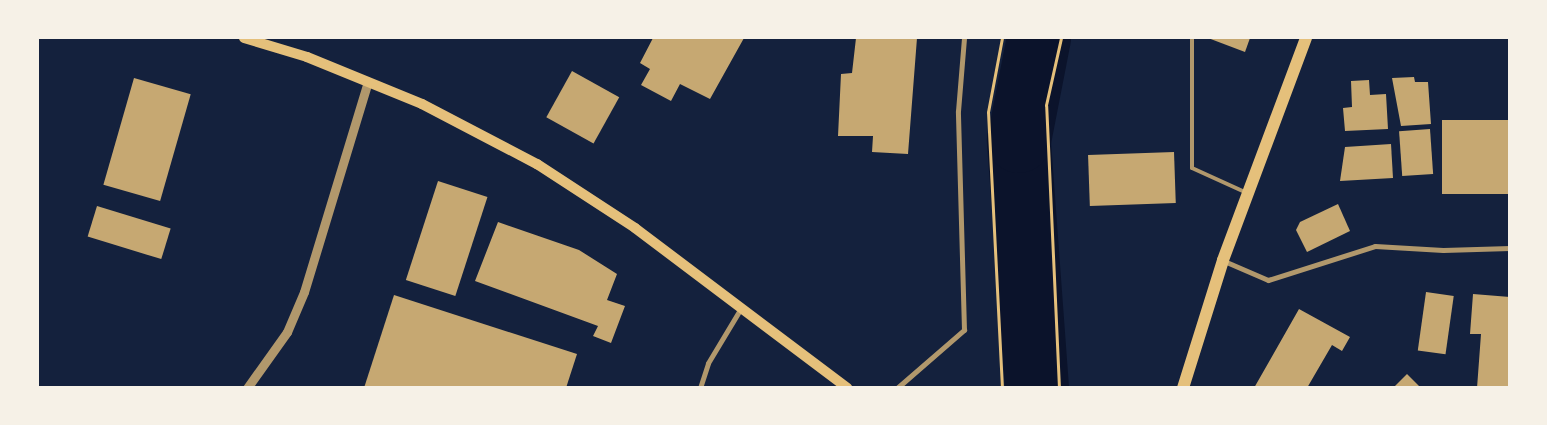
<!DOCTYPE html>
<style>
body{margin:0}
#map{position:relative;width:1547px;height:425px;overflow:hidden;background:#14213d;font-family:Merriweather,serif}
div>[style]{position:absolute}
.river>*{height:64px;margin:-32px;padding:0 32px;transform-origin:32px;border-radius:32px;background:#0b132b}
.building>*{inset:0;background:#c6a872;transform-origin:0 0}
.path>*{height:3px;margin:-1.5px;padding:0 1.5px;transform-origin:1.5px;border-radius:1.5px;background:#e5c07b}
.service>*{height:4px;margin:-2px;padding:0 2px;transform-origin:2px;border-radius:2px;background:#b1986c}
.minor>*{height:5px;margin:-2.5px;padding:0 2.5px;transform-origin:2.5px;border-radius:2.5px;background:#b1986c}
.tertiary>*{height:9px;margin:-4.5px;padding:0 4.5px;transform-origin:4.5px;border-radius:4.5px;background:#b1986c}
.secondary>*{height:10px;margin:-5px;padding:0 5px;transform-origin:5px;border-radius:5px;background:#e5c07b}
.primary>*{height:12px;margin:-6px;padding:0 6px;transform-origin:6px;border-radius:6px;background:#e5c07b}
span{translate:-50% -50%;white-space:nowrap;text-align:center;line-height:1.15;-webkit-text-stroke:5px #f6f1e7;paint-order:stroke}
.frame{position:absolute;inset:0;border:39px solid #f6f1e7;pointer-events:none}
</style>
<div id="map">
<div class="river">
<i style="left:1037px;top:388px;width:248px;rotate:-94.2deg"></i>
<i style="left:1019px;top:141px;width:105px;rotate:-79deg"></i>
</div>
<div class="building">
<i style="clip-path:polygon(653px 38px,744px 38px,710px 99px,680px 84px,671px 101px,641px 85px,650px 69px,640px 63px)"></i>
<i style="clip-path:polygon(856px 38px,917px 38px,908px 154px,872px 152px,873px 136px,838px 136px,841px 74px,852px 73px)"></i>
<i style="clip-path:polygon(1208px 38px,1250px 38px,1245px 52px)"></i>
<i style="left:572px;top:71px;width:54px;height:53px;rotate:29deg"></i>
<i style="clip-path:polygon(1414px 77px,1415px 82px,1428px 82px,1431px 124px,1401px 126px,1392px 78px)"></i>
<i style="left:134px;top:78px;width:59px;height:111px;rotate:16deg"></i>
<i style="clip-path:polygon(1369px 80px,1370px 95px,1386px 94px,1388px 129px,1345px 131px,1343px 108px,1352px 107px,1351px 81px)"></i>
<i style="left:1442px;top:120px;width:68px;height:74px"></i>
<i style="left:1430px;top:129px;width:45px;height:31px;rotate:86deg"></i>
<i style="clip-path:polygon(1391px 144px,1393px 178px,1340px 181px,1345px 147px)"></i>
<i style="left:1174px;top:152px;width:51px;height:86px;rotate:88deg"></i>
<i style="left:438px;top:181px;width:52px;height:104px;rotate:18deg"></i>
<i style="clip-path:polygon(1338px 204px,1350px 231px,1307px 252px,1296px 230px,1300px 222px)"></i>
<i style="left:97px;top:206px;width:77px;height:32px;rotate:17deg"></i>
<i style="clip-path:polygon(498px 222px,579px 250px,617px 274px,607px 300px,625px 306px,611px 343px,593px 336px,598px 326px,475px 281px)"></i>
<i style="left:1426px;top:292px;width:28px;height:59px;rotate:8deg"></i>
<i style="clip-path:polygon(1473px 294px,1510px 297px,1510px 388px,1477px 388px,1481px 334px,1470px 334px)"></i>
<i style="clip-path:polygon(394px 295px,577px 354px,566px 388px,364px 388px)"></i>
<i style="clip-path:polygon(1299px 309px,1350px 337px,1342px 351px,1332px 345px,1307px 388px,1254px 388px)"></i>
<i style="clip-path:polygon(1407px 374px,1421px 388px,1393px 388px)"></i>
</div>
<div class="path">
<i style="left:1002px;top:388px;width:276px;rotate:-92.9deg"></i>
<i style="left:988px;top:112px;width:75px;rotate:-79.3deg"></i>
<i style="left:1059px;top:388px;width:283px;rotate:-92.6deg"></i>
<i style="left:1046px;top:105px;width:69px;rotate:-77.4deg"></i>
</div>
<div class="service">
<i style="left:1192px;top:38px;width:130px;rotate:90deg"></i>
<i style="left:1192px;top:168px;width:58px;rotate:24.4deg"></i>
</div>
<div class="minor">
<i style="left:1224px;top:261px;width:48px;rotate:23.4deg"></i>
<i style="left:1268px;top:280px;width:112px;rotate:-17.6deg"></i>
<i style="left:1375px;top:246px;width:68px;rotate:3.4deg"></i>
<i style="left:1443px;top:250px;width:67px;rotate:-1.7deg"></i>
<i style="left:700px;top:388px;width:26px;rotate:-72deg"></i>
<i style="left:708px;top:363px;width:64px;rotate:-59deg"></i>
<i style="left:897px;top:388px;width:89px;rotate:-40.9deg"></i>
<i style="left:964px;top:330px;width:219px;rotate:-91.6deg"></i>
<i style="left:958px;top:111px;width:73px;rotate:-85.3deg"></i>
</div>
<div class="tertiary">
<i style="left:247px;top:388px;width:69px;rotate:-54.5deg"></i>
<i style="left:287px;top:332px;width:43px;rotate:-67deg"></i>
<i style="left:304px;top:292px;width:220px;rotate:-73.1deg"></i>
</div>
<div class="secondary">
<i style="left:244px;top:38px;width:66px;rotate:16.8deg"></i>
<i style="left:307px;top:57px;width:124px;rotate:22.2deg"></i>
<i style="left:422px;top:104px;width:130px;rotate:27.6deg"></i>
<i style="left:537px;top:164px;width:117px;rotate:33.1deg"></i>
<i style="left:635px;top:228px;width:266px;rotate:37deg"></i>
</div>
<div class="primary">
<i style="left:1183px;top:388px;width:134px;rotate:-72.6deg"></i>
<i style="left:1223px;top:260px;width:237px;rotate:-69.5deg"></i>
</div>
<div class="frame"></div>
</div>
